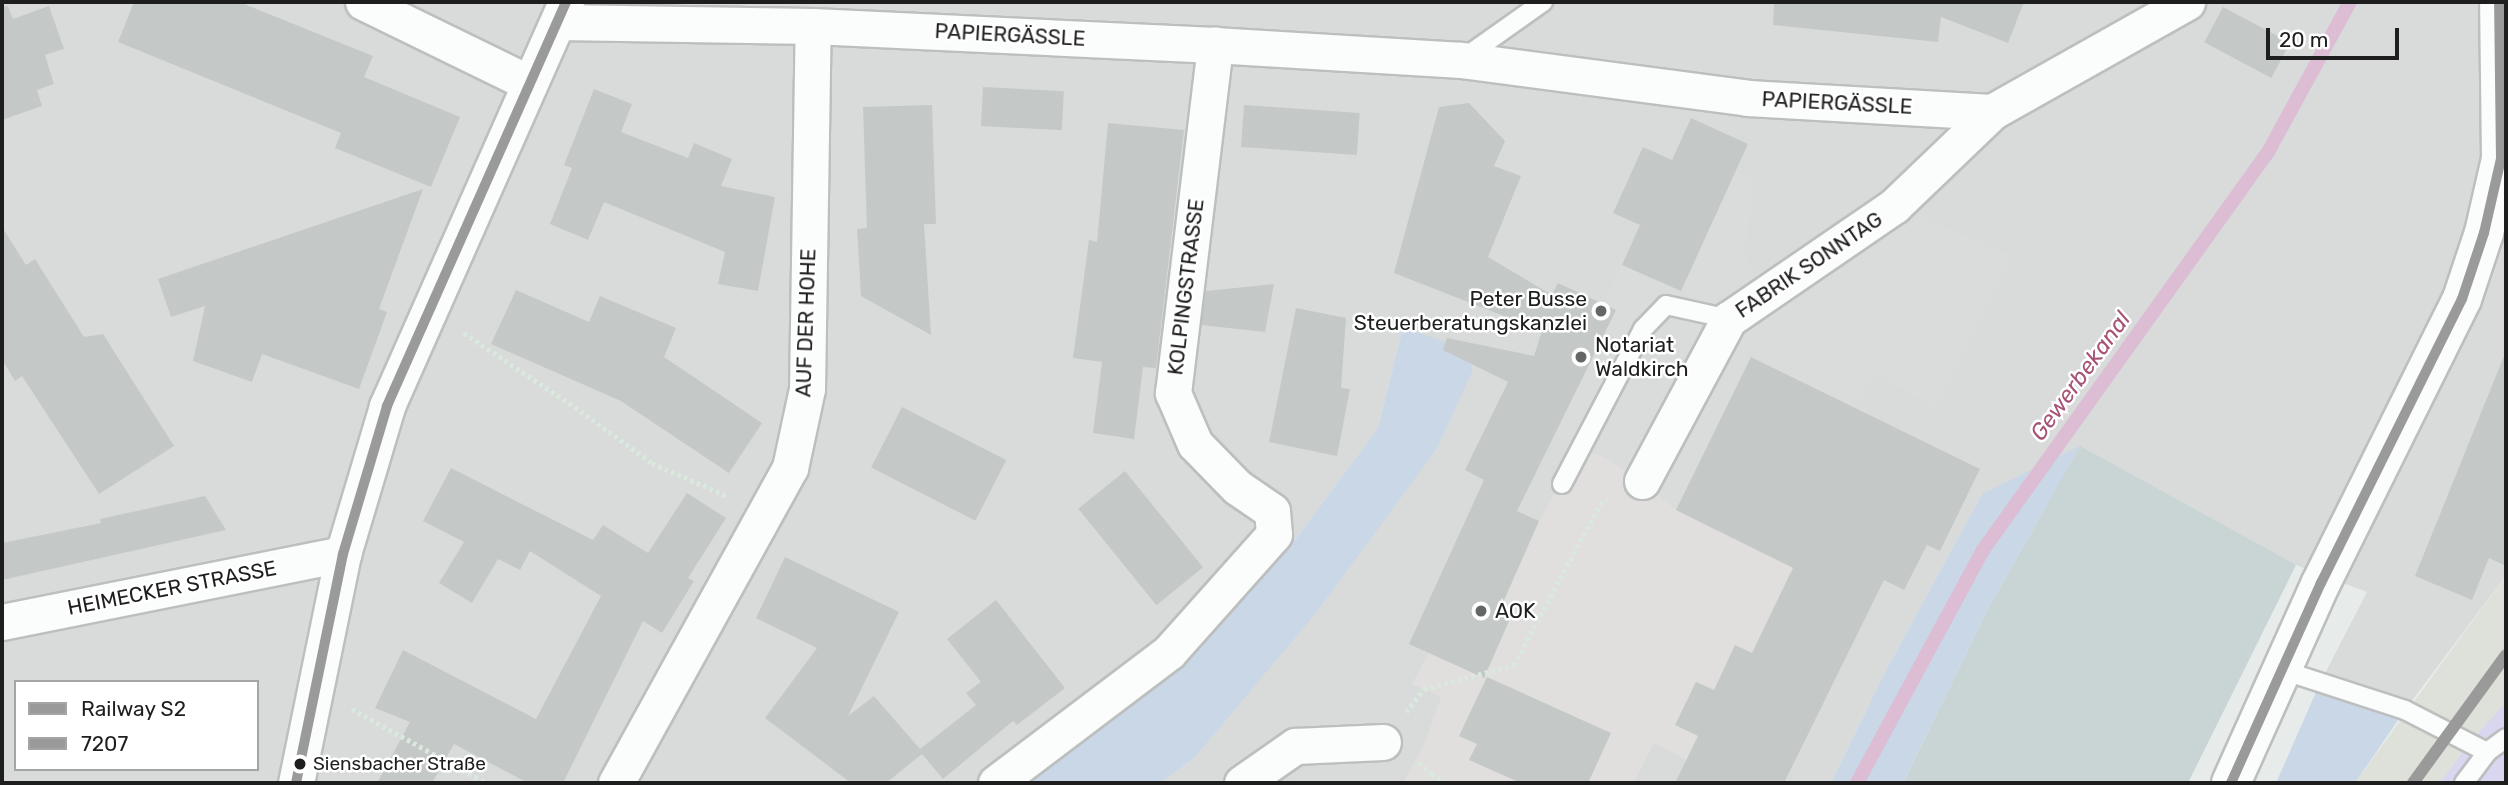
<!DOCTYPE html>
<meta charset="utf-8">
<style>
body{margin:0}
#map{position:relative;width:2508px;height:785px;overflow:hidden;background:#e7eceb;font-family:Rubik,sans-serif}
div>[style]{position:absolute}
.residential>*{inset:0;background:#d8dbda}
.industrial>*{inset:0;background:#dde1d9}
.construction>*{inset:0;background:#c9d4d4}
.grass>*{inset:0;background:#c9d7e7}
.park>*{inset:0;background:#d9d7f0}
.parking>*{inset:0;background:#dadcdc}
.plaza>*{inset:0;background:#e1dede}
.stream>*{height:14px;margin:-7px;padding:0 7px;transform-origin:7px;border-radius:7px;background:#dcbdd4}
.building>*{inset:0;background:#c4c9c7;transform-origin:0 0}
.path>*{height:4.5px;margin-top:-2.25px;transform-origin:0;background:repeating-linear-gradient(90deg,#dae9dd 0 3.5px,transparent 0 7px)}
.roads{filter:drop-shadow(2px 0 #bdbfbf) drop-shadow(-2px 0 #bdbfbf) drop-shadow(0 2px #bdbfbf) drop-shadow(0 -2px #bdbfbf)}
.service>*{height:18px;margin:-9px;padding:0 9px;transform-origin:9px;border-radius:9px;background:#fbfcfc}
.minor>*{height:35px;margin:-17.5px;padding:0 17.5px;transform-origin:17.5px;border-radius:17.5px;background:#fbfcfc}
.tertiary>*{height:38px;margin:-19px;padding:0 19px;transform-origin:19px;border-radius:19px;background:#fbfcfc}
.bus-1>*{height:10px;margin:-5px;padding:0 5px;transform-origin:5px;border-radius:5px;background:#9a9a9a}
.rail-1>*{height:12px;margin:-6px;padding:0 6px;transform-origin:6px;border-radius:6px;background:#9a9a9a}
.dots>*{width:19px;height:19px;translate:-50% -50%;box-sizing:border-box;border:4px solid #fff;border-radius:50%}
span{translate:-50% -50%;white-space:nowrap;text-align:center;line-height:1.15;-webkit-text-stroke:5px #fff;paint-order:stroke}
.bus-label{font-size:19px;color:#1e1e1e}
.left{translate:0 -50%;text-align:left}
.street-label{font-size:21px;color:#1e1e1e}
.poi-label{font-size:21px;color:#1e1e1e}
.right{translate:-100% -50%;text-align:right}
.water-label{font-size:23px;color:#a65376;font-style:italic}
.frame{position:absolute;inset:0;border:4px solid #1e1e1e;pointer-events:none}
.legend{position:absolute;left:14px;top:680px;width:245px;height:91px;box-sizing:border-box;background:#fff;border:2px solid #a5a5a5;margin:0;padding:9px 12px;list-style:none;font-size:21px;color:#1e1e1e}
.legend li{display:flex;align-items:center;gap:14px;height:35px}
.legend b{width:35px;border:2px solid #a5a5a5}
.scale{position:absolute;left:2266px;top:28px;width:133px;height:32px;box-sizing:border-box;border:4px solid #1e1e1e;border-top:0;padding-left:9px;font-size:21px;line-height:24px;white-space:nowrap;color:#1e1e1e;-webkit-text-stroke:5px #fff;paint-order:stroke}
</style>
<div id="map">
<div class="residential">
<i style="clip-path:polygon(evenodd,2px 2px,2506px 2px,2506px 575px,2405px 710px,2320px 683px,2367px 592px,2296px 565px,1982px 494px,1884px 674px,1831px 783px,1160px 783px,1194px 758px,1436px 450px,1403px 327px,1378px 428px,1298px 536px,1178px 662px,1021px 783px,2px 783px,2px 2px,16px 682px,257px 682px,257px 769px,16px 769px,16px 682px)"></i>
</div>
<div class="industrial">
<i style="clip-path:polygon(2506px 575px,2506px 702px,2440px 783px,2355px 783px)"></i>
</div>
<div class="construction">
<i style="clip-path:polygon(2080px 446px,2296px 565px,2188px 783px,1903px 783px,1989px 607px)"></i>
</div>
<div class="grass">
<i style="clip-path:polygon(1403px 327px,1465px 349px,1473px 370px,1436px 450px,1315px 614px,1194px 758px,1160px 783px,1021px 783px,1178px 662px,1298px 536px,1378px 428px)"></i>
<i style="clip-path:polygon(2080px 446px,1989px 607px,1903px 783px,1831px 783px,1884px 674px,1982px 494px)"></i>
<i style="clip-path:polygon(2320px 683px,2405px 710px,2355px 783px,2276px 783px)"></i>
</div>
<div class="park">
<i style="clip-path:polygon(2506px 702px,2506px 783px,2440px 783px,2468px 745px)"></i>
</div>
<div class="parking">
<i style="clip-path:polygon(1736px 171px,1755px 183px,1744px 252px,1763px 297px,1894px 206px,2013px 256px,1936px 408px,1876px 374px,1852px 408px,1711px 441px,1676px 510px,1642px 481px,1606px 458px,1580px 449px,1555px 435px,1615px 311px,1603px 305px,1622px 265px,1681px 291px)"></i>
</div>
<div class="plaza">
<i style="clip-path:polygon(1580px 449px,1606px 458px,1642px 481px,1676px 510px,1760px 552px,1796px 483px,1867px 614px,1789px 575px,1752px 653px,1735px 645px,1714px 690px,1696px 682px,1698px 736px,1687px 760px,1654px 743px,1634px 783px,1588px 783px,1611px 733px,1477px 698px,1459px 736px,1477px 744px,1470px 760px,1521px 783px,1403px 783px,1426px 740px,1441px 697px,1412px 684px,1429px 653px,1467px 670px,1491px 662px,1513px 612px,1501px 607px,1539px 521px)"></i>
</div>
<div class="stream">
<i style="left:1857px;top:783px;width:265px;rotate:-61.6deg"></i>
<i style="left:1983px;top:550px;width:487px;rotate:-54.4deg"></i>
<i style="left:2267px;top:154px;width:173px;rotate:-61.4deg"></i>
</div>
<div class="building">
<i style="clip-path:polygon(134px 2px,239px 2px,373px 56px,364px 77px,460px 117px,431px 187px,335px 148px,341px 133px,118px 42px)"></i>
<i style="clip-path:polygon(1774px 2px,2024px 2px,2008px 43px,1941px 17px,1938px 42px,1773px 25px)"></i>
<i style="clip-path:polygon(8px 6px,13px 19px,49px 6px,64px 49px,45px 55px,54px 84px,37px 90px,42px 106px,2px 120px,2px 7px)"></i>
<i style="left:2223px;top:7px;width:76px;height:40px;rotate:28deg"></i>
<i style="left:983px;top:87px;width:81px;height:39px;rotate:3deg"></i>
<i style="clip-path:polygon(594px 89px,632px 104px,621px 132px,688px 158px,694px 143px,732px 159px,721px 186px,775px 197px,758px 291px,718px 284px,725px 252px,604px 202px,588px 240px,550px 224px,572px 168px,564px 165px)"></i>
<i style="clip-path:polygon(1469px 103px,1505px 141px,1494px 166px,1521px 176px,1488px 257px,1552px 295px,1558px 283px,1616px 310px,1517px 511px,1539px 521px,1501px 607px,1513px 612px,1484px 678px,1409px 644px,1484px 480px,1465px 470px,1508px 382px,1443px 350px,1447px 338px,1534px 356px,1542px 331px,1394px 273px,1439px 107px)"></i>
<i style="clip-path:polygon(932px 105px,936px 224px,924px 224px,931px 335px,861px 296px,857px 229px,867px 228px,863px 107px)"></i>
<i style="left:1244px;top:105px;width:116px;height:42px;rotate:4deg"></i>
<i style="clip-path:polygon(1691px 118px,1748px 144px,1681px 291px,1622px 265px,1640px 225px,1613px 213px,1643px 147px,1672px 160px)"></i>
<i style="clip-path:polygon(1108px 123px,1184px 130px,1156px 368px,1143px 367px,1134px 439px,1093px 433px,1102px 362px,1073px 358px,1089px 240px,1097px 242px)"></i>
<i style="clip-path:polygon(423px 189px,379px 309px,387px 312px,359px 389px,262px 354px,252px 382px,193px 361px,205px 306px,171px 317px,158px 279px)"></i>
<i style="clip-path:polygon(2px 227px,26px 265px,35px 259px,84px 337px,103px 334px,174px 446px,99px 494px,22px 376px,15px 381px,2px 359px)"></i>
<i style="clip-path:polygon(1274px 284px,1265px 332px,1201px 325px,1206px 291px)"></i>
<i style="clip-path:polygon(516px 290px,589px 322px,600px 296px,676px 328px,664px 357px,762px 423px,729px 473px,621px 401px,491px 344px)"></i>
<i style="clip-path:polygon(1296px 308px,1346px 318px,1341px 388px,1350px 389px,1337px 456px,1269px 442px)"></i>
<i style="clip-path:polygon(2504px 356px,2506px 566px,2489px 558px,2472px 600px,2415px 576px)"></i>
<i style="clip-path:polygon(1751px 357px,1980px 469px,1940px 551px,1927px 545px,1904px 590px,1884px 580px,1784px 783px,1675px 783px,1698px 736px,1675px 725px,1696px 682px,1714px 690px,1735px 645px,1752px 653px,1793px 568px,1676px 510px)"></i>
<i style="left:902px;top:407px;width:117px;height:68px;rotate:27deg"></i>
<i style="clip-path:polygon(451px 468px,593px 540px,603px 525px,648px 553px,687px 493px,726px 518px,688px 578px,694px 581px,662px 633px,643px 621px,563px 783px,528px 783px,454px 744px,432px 783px,377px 783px,410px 722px,375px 708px,403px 650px,536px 719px,601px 596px,530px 551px,520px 570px,498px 559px,472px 603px,439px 583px,464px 542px,423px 521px)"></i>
<i style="left:1125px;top:471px;width:124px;height:60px;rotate:51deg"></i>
<i style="clip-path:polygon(205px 496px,226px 530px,2px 580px,2px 543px,101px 523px,100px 519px)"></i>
<i style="clip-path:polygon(785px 557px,899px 612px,848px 716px,874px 696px,920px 749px,976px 705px,966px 693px,981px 682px,947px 639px,996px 600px,1065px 688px,1017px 725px,1013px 721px,943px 779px,922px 754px,886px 783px,851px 783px,765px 718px,817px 648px,756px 618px)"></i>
<i style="clip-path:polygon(1487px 677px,1611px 733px,1588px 783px,1521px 783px,1469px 760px,1477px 744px,1459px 736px)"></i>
</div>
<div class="path">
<i style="left:464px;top:333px;width:133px;rotate:33.7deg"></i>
<i style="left:575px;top:407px;width:95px;rotate:36deg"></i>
<i style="left:652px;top:463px;width:84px;rotate:23.8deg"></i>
<i style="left:352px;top:709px;width:153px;rotate:28.9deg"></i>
<i style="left:1406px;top:712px;width:29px;rotate:-52deg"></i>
<i style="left:1424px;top:689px;width:93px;rotate:-14.9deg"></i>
<i style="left:1514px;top:665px;width:183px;rotate:-61.9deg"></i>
<i style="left:1600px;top:504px;width:9px;rotate:-27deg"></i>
<i style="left:1419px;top:762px;width:17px;rotate:45deg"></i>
<i style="left:1431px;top:774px;width:19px;rotate:28deg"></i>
</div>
<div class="roads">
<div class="service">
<i style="left:1464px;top:58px;width:97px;rotate:-35.3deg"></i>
<i style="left:1562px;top:484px;width:175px;rotate:-62.4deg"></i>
<i style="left:1643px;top:329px;width:33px;rotate:-46deg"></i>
<i style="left:1666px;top:305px;width:65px;rotate:12.5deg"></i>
<i style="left:2282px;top:670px;width:129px;rotate:18deg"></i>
<i style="left:2405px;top:710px;width:92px;rotate:27.1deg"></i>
<i style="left:2464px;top:783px;width:39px;rotate:-53deg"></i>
<i style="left:2487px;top:752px;width:24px;rotate:-36deg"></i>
</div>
<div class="minor">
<i style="left:363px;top:2px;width:185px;rotate:26deg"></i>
<i style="left:558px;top:22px;width:255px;rotate:0.9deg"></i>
<i style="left:813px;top:26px;width:402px;rotate:2.7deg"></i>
<i style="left:1215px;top:45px;width:246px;rotate:3.5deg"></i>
<i style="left:1461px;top:60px;width:290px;rotate:7.5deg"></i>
<i style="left:1748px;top:98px;width:244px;rotate:3.3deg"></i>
<i style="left:1992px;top:112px;width:224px;rotate:-29.4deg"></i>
<i style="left:1642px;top:481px;width:184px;rotate:-61.8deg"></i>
<i style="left:1729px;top:319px;width:200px;rotate:-34.4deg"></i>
<i style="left:1894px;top:206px;width:136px;rotate:-43.8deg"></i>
<i style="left:2px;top:622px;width:348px;rotate:-11.3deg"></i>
<i style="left:296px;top:783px;width:234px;rotate:-78.4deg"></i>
<i style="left:343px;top:554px;width:154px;rotate:-73.4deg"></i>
<i style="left:387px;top:406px;width:442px;rotate:-66.1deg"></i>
<i style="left:616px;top:783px;width:360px;rotate:-61.1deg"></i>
<i style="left:790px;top:468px;width:81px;rotate:-77.9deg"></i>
<i style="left:807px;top:389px;width:363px;rotate:-89.1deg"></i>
<i style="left:996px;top:783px;width:217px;rotate:-37.1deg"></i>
<i style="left:1169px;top:652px;width:158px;rotate:-48.3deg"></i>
<i style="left:1274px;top:534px;width:23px;rotate:-95deg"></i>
<i style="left:1272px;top:511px;width:42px;rotate:-145.6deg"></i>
<i style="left:1237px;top:487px;width:60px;rotate:-134.3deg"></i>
<i style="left:1195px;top:444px;width:56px;rotate:-113.3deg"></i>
<i style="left:1173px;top:393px;width:351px;rotate:-83.1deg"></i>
<i style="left:1242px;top:783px;width:65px;rotate:-34.9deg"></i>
<i style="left:1295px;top:746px;width:88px;rotate:-2.6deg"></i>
</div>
<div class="tertiary">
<i style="left:2231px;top:783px;width:219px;rotate:-65.8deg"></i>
<i style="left:2321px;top:583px;width:317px;rotate:-63.6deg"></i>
<i style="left:2462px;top:299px;width:70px;rotate:-71.6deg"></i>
<i style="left:2484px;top:233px;width:76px;rotate:-77.1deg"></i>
<i style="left:2501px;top:159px;width:157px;rotate:-90.7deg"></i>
</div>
</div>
<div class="bus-1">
<i style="left:296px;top:783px;width:234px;rotate:-78.4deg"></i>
<i style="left:343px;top:554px;width:154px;rotate:-73.4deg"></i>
<i style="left:387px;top:406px;width:442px;rotate:-66.1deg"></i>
<i style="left:2231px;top:783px;width:219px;rotate:-65.8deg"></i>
<i style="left:2321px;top:583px;width:317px;rotate:-63.6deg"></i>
<i style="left:2462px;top:299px;width:70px;rotate:-71.6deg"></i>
<i style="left:2484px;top:233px;width:76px;rotate:-77.1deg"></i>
<i style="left:2501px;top:159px;width:157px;rotate:-90.7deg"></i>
</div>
<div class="rail-1">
<i style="left:2413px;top:783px;width:158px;rotate:-54deg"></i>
</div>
<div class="dots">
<i style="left:1601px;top:311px;background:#646666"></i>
<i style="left:1581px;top:357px;background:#646666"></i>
<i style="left:1481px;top:611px;background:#646666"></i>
<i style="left:300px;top:764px;background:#1e1e1e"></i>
</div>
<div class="bus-label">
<span class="left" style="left:313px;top:764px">Siensbacher Straße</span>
</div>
<div class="street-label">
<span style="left:1010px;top:35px;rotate:3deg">PAPIERGÄSSLE</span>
<span style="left:1837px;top:103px;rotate:3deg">PAPIERGÄSSLE</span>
<span style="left:1809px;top:265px;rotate:-34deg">FABRIK SONNTAG</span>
<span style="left:1186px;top:287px;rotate:-83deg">KOLPINGSTRASSE</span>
<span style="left:806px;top:323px;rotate:-88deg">AUF DER HOHE</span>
<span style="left:172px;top:588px;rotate:-11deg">HEIMECKER STRASSE</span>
</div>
<div class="poi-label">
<span class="right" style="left:1587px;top:311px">Peter Busse<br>Steuerberatungskanzlei</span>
<span class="left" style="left:1595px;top:357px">Notariat<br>Waldkirch</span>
<span class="left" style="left:1495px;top:611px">AOK</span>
</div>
<div class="water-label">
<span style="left:2080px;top:376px;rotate:-54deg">Gewerbekanal</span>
</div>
<div class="frame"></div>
<ul class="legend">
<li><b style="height:9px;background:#9a9a9a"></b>Railway S2</li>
<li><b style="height:9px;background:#9a9a9a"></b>7207</li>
</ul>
<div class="scale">20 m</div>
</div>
